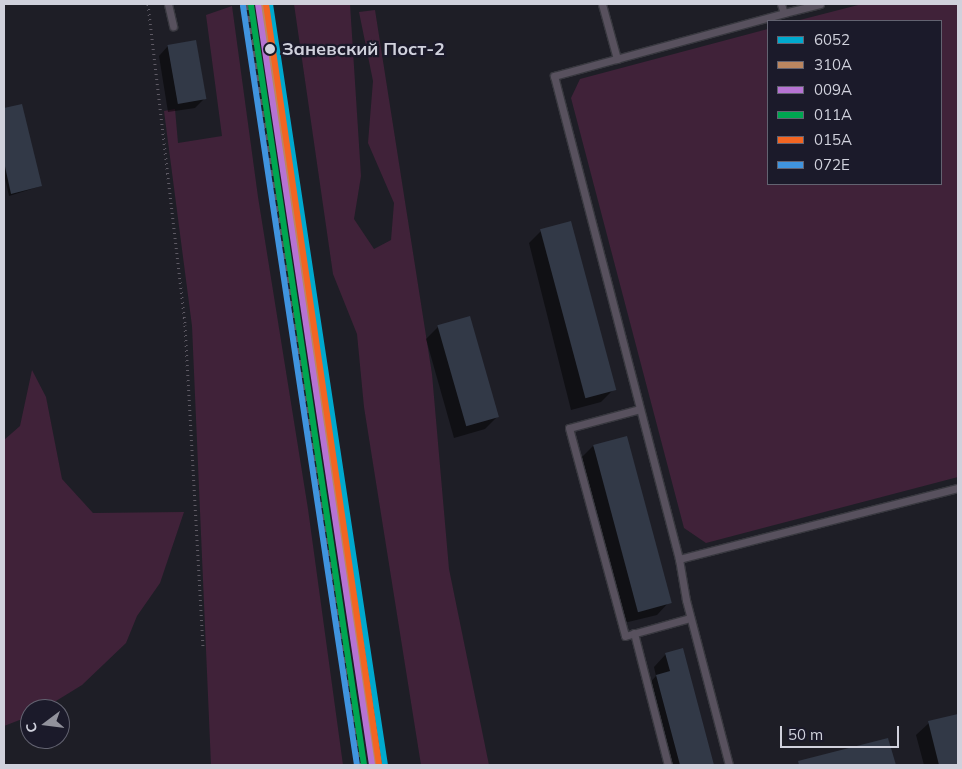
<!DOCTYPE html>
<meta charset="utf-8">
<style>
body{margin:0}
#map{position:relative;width:962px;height:769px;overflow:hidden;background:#1e1e26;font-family:Mulish,sans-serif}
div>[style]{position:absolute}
.green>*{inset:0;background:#402239}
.shadow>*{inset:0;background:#0007}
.building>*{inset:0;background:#323947;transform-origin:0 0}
.path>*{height:3px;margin-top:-1.5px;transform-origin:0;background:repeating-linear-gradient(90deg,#5e5a64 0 1px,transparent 0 5px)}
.roads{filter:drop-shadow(1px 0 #38383f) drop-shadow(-1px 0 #38383f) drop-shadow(0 1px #38383f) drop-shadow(0 -1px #38383f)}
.service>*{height:7px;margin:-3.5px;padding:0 3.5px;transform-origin:3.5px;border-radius:3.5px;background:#58515e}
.rail>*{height:4px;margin-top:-2px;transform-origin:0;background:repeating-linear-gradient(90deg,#5a5761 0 6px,transparent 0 12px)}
.rail-1>*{height:6px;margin:-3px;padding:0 3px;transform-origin:3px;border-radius:3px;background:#00a9ce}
.rail-2>*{height:6px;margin:-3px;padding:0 3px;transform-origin:3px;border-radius:3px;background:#bb8660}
.rail-3>*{height:6px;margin:-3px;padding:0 3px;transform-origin:3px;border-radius:3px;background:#b673d3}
.rail-4>*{height:6px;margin:-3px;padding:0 3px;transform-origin:3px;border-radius:3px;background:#00a651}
.rail-5>*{height:6px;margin:-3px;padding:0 3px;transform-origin:3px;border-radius:3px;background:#f26522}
.rail-6>*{height:6px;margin:-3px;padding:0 3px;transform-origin:3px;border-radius:3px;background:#4094de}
.dots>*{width:14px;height:14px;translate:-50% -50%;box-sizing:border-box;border:2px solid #1b1a2a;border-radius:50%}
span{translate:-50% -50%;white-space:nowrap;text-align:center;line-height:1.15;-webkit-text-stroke:4.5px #1b1a2a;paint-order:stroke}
.stop-label{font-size:18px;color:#d0d1dc;font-weight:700}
.left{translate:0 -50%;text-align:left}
.frame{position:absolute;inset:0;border:5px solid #d0d1dc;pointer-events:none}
.legend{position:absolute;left:767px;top:20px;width:175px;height:165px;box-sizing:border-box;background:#1b1a2a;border:1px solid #636371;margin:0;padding:6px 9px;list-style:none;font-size:15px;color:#d0d1dc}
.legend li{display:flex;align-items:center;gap:10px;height:25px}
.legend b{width:25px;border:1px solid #636371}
.north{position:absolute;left:20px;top:699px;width:50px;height:50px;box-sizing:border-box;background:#1b1a2a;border:1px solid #636371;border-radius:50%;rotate:255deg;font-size:14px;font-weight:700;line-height:20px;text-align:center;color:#d0d1dc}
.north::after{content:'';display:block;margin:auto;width:18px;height:22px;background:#92929c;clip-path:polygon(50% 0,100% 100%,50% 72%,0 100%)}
.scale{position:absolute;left:780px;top:726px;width:119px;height:22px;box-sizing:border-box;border:2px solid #d0d1dc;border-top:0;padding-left:6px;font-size:15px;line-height:18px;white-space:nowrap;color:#d0d1dc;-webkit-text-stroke:4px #1b1a2a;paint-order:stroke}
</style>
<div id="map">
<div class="green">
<i style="clip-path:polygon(294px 4px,350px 4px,361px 176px,354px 219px,374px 249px,391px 240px,394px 203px,368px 143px,373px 81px,359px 12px,375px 10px,432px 374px,449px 569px,489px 765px,421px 765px,364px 407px,357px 334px,333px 274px)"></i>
<i style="clip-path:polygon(862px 4px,958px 4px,958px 477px,706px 543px,684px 528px,571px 98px,580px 79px,768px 29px,768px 184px,941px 184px,941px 21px,796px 21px)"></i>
<i style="clip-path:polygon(232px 6px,258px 197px,308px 509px,343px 765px,211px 765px,192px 326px,164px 111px,175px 109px,178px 143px,222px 136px,206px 15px)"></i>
<i style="clip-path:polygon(32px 370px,46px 397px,62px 479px,93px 513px,184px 512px,160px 583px,137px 616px,126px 643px,82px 685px,43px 709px,30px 709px,30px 716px,4px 726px,4px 440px,20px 426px)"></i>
</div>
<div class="shadow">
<i style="clip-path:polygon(168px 46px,205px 98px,195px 108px,168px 112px,159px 56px)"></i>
<i style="clip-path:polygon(21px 105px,41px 186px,9px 196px,4px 174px,4px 109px)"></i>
<i style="clip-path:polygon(541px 231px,613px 390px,601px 402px,571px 410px,529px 243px)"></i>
<i style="clip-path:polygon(438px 327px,498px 416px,485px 429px,454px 438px,426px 339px)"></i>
<i style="clip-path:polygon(593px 446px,669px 602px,657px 615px,624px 623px,581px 458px)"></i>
<i style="clip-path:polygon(666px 654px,713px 764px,712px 765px,665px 765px,645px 688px,656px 676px,654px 667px)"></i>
<i style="clip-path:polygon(958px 715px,958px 765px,924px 765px,916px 735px,929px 723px)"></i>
<i style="clip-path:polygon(888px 739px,894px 765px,805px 765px,812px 759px)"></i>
</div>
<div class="building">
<i style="left:196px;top:40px;width:60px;height:29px;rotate:80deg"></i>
<i style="clip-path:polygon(22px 104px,42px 186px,11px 194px,4px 162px,4px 108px)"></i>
<i style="left:571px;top:221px;width:175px;height:32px;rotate:75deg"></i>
<i style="left:470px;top:316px;width:105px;height:34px;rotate:74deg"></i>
<i style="left:627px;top:436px;width:173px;height:35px;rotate:75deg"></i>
<i style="clip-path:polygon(683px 648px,714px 765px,680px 765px,656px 675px,670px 671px,665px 653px)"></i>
<i style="clip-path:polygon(958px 714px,958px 765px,939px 765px,928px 721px)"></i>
<i style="clip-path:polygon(888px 738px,896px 765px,799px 765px,798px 761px)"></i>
</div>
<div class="path">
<i style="left:148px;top:4px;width:323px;rotate:83.4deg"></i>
<i style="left:185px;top:325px;width:321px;rotate:86.8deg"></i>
</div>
<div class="roads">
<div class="service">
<i style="left:168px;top:4px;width:23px;rotate:77deg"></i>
<i style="left:602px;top:4px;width:57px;rotate:74.7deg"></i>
<i style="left:781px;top:4px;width:9px;rotate:72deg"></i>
<i style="left:784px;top:13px;width:37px;rotate:-14deg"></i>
<i style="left:640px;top:409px;width:73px;rotate:165deg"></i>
<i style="left:569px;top:428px;width:215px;rotate:74.9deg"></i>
<i style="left:625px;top:636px;width:67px;rotate:-15.5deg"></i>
<i style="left:679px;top:559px;width:288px;rotate:-14.3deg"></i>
<i style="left:634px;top:633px;width:136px;rotate:75.6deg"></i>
<i style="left:729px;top:765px;width:171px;rotate:-104.6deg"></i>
<i style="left:686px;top:600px;width:42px;rotate:-99.7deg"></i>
<i style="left:679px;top:559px;width:499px;rotate:-104.5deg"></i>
<i style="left:554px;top:76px;width:238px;rotate:-15.3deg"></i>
</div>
</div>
<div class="rail">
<i style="left:246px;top:4px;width:769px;rotate:81.48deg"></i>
</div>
<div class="rail-1">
<i style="left:270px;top:4px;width:770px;rotate:81.41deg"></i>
</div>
<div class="rail-2">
<i style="left:263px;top:5px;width:769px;rotate:81.47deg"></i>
</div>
<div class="rail-3">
<i style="left:258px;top:4px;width:769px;rotate:81.48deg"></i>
</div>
<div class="rail-4">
<i style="left:251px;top:5px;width:768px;rotate:81.54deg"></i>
</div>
<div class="rail-5">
<i style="left:266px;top:4px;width:768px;rotate:81.54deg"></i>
</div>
<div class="rail-6">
<i style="left:243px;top:6px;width:768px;rotate:81.46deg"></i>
</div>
<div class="dots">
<i style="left:270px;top:49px;background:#d0d1dc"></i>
</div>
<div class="stop-label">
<span class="left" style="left:282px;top:49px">Заневский Пост-2</span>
</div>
<div class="frame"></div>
<ul class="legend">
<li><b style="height:6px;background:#00a9ce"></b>6052</li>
<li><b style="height:6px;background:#bb8660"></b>310А</li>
<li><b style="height:6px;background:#b673d3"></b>009А</li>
<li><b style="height:6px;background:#00a651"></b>011А</li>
<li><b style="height:6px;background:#f26522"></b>015А</li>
<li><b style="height:6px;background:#4094de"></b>072Е</li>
</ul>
<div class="north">С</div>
<div class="scale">50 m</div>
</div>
